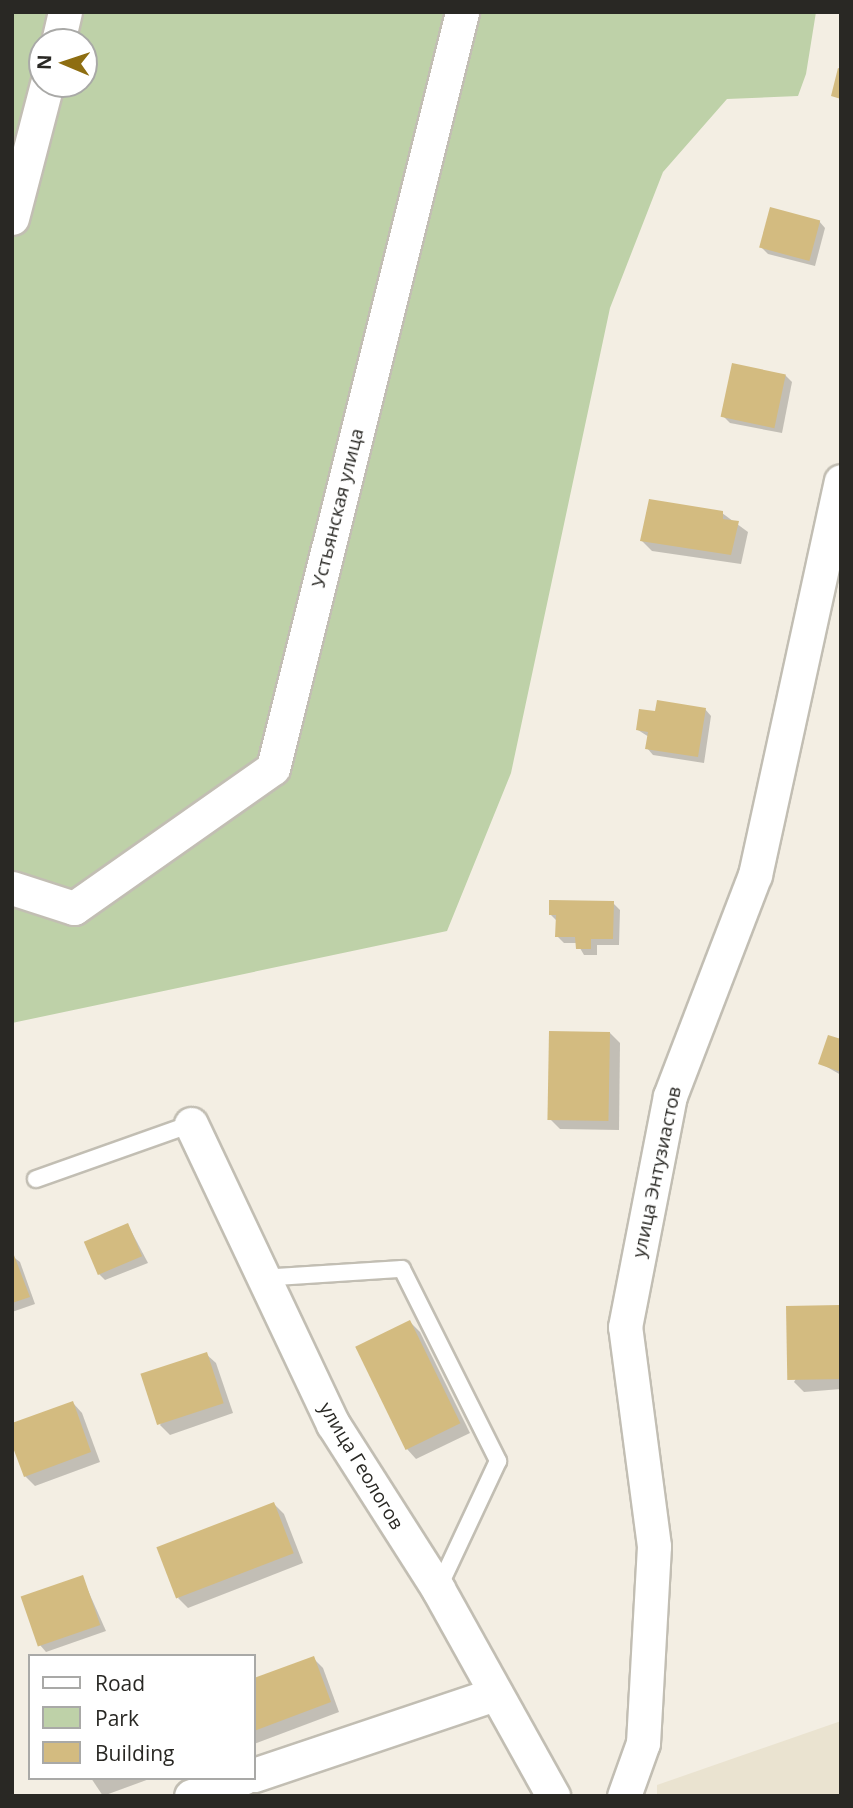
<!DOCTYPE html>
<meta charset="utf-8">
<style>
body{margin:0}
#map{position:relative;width:853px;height:1808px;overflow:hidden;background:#f3eee3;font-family:"Open Sans",sans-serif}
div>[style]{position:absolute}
.built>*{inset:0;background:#eae3d0}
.green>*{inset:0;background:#bed1a8}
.shadow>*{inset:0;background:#0003}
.building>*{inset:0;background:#d3bb80;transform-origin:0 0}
.roads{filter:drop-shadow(2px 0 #c2beb3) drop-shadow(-2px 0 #c2beb3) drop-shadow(0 2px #c2beb3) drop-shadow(0 -2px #c2beb3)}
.service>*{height:16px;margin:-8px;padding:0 8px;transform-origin:8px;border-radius:8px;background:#fff}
.minor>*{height:33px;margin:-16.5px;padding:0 16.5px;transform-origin:16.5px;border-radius:16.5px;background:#fff}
span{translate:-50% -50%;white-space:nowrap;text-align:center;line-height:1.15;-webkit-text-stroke:5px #fff;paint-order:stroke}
.street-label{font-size:19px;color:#292824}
.frame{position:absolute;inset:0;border:14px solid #292824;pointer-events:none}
.legend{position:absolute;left:28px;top:1654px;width:228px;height:126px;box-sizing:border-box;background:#fff;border:2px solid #a9a9a7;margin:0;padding:9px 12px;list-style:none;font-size:21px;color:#292824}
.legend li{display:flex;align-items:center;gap:14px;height:35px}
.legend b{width:35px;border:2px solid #a9a9a7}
.north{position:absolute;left:28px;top:28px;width:70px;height:70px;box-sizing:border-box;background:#fff;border:2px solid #a9a9a7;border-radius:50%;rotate:272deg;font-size:19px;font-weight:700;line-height:28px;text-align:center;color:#292824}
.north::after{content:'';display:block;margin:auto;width:24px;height:32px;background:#8e6e12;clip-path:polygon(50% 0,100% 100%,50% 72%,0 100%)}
</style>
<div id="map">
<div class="built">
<i style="clip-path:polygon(841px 1721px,841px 1796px,657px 1796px,657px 1785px)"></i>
</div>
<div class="green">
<i style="clip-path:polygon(evenodd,12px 12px,816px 12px,806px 74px,798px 96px,727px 99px,663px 172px,610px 308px,511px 773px,447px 931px,12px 1023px,12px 12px,42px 42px,84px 42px,84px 84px,42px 84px,42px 42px)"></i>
</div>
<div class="shadow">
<i style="clip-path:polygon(819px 221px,825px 228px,815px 266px,768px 254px,761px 247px)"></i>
<i style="clip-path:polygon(785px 375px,792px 382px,782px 433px,730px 423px,723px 416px)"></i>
<i style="clip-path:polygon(722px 513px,748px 532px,741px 564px,652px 551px,642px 541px)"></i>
<i style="clip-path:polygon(705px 709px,711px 716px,704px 763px,653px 755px,647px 748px,649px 737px,638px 730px,657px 713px)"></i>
<i style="clip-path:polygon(613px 903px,620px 910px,619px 945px,597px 945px,597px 955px,584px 955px,577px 943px,564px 943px,557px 936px,557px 921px,550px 914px)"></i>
<i style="clip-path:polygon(610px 1033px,620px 1043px,619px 1130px,560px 1129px,550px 1119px)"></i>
<i style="clip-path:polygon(841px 1041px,841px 1075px,820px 1063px)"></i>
<i style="clip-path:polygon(128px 1225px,148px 1263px,105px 1280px,99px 1274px)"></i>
<i style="clip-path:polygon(12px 1256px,20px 1262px,35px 1304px,12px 1312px)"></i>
<i style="clip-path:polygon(840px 1307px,841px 1389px,804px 1392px,794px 1382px)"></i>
<i style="clip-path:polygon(410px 1322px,420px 1332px,470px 1433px,416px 1459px,407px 1449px)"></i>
<i style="clip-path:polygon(206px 1354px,216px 1363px,233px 1413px,170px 1435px,160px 1425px)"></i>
<i style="clip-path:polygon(73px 1403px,82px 1413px,100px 1462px,35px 1486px,25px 1476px)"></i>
<i style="clip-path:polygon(274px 1504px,284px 1514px,303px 1563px,188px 1608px,178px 1598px)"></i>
<i style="clip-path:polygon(82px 1577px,106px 1631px,46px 1652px,40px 1645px)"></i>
<i style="clip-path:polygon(313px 1658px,323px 1668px,339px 1712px,254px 1744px,254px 1680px)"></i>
<i style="clip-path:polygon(91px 1778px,152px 1778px,103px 1796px)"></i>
</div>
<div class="building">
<i style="clip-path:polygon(838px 68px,841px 69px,841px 99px,831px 96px)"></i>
<i style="left:770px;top:207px;width:52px;height:42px;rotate:15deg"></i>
<i style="left:732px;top:363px;width:55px;height:55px;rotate:12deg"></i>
<i style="clip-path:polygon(649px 499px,723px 511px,723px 519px,739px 521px,731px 555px,640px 541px)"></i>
<i style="clip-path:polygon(657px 700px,706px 708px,698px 757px,645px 749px,648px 732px,636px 730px,639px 709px,655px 711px)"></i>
<i style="clip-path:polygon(549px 900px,614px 901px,613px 939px,591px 939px,591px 949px,576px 949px,575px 937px,555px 937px,556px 915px,549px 915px)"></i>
<i style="left:549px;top:1031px;width:61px;height:89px;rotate:1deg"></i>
<i style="clip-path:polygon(828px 1035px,841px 1039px,841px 1072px,818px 1064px)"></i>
<i style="left:128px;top:1223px;width:36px;height:48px;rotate:67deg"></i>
<i style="clip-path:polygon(12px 1250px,30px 1297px,12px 1303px)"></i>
<i style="left:840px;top:1305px;width:74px;height:54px;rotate:89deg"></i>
<i style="left:410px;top:1320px;width:115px;height:61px;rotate:64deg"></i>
<i style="left:207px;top:1352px;width:54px;height:70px;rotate:72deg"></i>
<i style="clip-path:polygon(73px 1401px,91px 1452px,24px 1477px,12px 1445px,12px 1423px)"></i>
<i style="left:274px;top:1502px;width:55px;height:126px;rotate:69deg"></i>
<i style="left:83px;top:1575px;width:53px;height:66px;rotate:71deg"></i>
<i style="clip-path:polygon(314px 1656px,331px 1702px,254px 1731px,254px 1678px)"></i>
</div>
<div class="roads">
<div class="service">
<i style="left:36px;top:1179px;width:164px;rotate:-19.5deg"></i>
<i style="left:261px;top:1278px;width:141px;rotate:-3.7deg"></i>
<i style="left:402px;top:1269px;width:215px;rotate:63.4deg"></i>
<i style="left:498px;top:1461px;width:141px;rotate:115.1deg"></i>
</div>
<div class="minor">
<i style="left:58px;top:42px;width:31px;rotate:-77deg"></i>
<i style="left:12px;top:218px;width:138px;rotate:-75.4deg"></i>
<i style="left:12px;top:888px;width:65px;rotate:17.9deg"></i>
<i style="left:74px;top:908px;width:243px;rotate:-35.1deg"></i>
<i style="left:273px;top:768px;width:779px;rotate:-75.96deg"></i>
<i style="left:191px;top:1124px;width:332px;rotate:64.7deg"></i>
<i style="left:333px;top:1424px;width:196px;rotate:57.5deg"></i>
<i style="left:438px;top:1589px;width:237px;rotate:60.9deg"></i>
<i style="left:254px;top:1775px;width:253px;rotate:-18.6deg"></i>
<i style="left:191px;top:1796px;width:55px;rotate:-19.1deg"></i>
<i style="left:624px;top:1796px;width:56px;rotate:-70.3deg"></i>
<i style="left:643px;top:1743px;width:197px;rotate:-86.8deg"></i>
<i style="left:654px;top:1546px;width:221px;rotate:-97.5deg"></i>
<i style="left:625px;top:1327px;width:235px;rotate:-79deg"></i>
<i style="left:670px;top:1096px;width:237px;rotate:-69deg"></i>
<i style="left:755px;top:875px;width:403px;rotate:-77.7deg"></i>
</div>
</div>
<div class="street-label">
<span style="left:338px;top:508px;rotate:-76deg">Устьянская улица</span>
<span style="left:657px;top:1172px;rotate:-78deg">улица Энтузиастов</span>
<span style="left:361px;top:1466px;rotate:59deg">улица Геологов</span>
</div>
<div class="frame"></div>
<ul class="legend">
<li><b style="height:9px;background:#fff"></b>Road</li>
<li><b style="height:19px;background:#bed1a8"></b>Park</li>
<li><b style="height:19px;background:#d3bb80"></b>Building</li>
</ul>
<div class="north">N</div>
</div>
